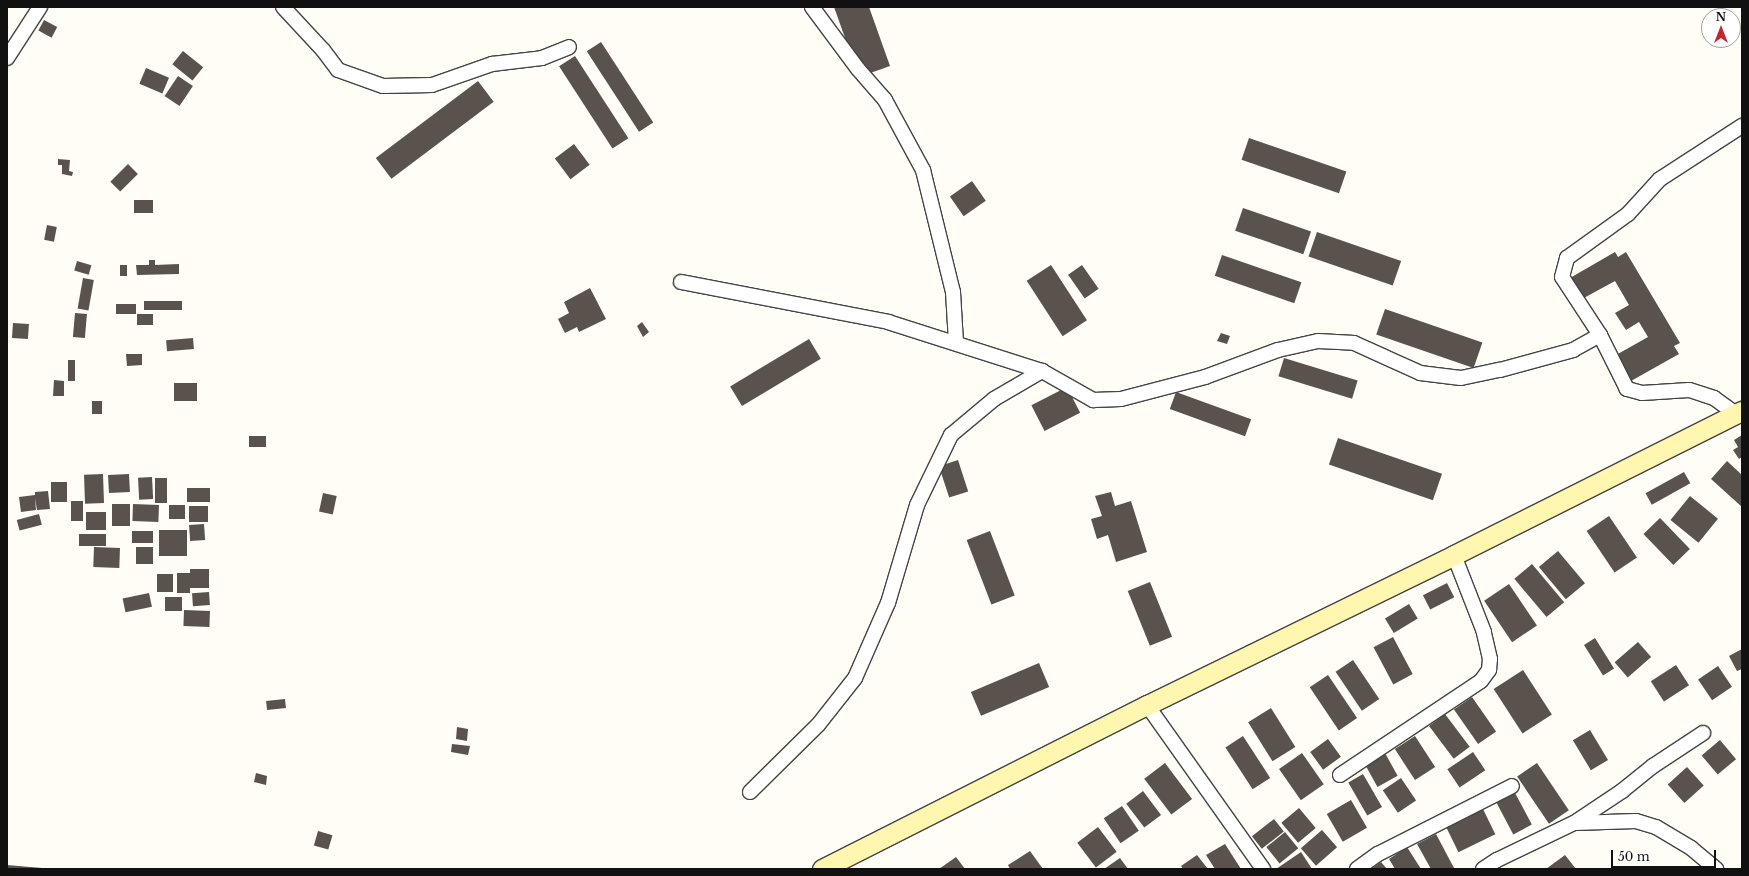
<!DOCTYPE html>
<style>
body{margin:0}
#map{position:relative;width:1749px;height:876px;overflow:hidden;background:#fffdf5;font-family:"Libre Baskerville",serif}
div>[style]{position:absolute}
.building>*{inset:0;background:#5a524d;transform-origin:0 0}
.roads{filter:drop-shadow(1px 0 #444) drop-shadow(-1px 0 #444) drop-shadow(0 1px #444) drop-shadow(0 -1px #444)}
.street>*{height:14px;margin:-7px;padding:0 7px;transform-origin:7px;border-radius:7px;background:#fff}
.secondary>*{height:19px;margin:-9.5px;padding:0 9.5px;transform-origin:9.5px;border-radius:9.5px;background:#fff6b0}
span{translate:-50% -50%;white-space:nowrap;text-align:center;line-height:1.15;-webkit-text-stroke:4px #fff;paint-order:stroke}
.frame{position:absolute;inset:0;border:8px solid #111;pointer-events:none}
.north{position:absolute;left:1701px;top:8px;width:40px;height:40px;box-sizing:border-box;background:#fff;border:1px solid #a0a0a0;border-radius:50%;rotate:0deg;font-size:11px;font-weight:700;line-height:16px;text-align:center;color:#111}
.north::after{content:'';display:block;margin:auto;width:14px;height:18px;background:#c4262e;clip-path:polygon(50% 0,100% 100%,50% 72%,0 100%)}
.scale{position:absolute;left:1611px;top:850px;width:105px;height:18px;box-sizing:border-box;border:2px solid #111;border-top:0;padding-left:5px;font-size:12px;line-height:14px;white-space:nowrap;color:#111;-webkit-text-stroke:3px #fff;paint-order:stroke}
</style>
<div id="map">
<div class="building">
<i style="clip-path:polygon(834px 7px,869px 7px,890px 66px,859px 77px)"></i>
<i style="left:44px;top:20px;width:15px;height:12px;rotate:28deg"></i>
<i style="left:601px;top:42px;width:96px;height:17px;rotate:57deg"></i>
<i style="left:183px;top:51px;width:26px;height:17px;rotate:39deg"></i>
<i style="left:575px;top:56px;width:98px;height:19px;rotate:57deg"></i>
<i style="left:146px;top:68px;width:25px;height:17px;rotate:23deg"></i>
<i style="left:178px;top:76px;width:18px;height:24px;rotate:34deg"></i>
<i style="left:478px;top:81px;width:26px;height:128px;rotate:53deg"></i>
<i style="left:1249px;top:138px;width:103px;height:23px;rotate:19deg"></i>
<i style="left:574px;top:144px;width:26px;height:24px;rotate:53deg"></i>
<i style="clip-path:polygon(58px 159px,70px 160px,69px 171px,73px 172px,72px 176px,62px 174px,62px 165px,58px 165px)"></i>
<i style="left:128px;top:164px;width:14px;height:25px;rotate:45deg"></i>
<i style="left:972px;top:181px;width:24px;height:27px;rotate:55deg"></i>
<i style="left:153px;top:200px;width:13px;height:19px;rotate:90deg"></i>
<i style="left:1243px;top:208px;width:72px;height:24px;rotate:19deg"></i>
<i style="left:47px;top:225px;width:10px;height:15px;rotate:11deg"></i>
<i style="left:1317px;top:232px;width:89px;height:26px;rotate:19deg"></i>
<i style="clip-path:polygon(1615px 252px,1618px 257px,1626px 252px,1680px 343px,1674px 346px,1679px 354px,1631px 381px,1616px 355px,1648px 337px,1639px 322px,1626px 330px,1615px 313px,1629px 305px,1615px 281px,1582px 299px,1570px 278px)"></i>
<i style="left:1222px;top:255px;width:84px;height:22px;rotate:19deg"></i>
<i style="clip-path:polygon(149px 260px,155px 260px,155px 265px,179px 264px,179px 274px,137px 275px,136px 265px,149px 265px)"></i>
<i style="left:77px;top:261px;width:15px;height:10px;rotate:16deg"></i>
<i style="left:120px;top:265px;width:7px;height:11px"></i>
<i style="left:1051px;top:265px;width:66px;height:29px;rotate:57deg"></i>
<i style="left:1082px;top:265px;width:29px;height:17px;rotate:55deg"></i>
<i style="left:83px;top:278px;width:11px;height:31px;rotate:10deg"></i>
<i style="clip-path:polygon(590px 288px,606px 319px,579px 332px,577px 327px,565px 333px,558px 319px,569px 313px,564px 302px)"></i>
<i style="left:182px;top:301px;width:9px;height:38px;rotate:90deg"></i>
<i style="left:116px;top:304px;width:20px;height:10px"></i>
<i style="left:1385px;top:309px;width:103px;height:27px;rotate:19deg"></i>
<i style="left:75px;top:313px;width:12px;height:24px;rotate:5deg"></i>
<i style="left:153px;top:314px;width:11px;height:16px;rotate:90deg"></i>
<i style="clip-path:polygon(642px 322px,649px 332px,643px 337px,637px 326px)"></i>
<i style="left:13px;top:323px;width:16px;height:15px;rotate:4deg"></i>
<i style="clip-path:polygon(1221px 333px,1230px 336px,1227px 344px,1217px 341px)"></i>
<i style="left:193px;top:338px;width:11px;height:27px;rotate:85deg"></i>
<i style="left:809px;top:339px;width:23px;height:92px;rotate:59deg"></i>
<i style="clip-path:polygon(126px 354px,142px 354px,142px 365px,127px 366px)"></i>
<i style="left:1284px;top:358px;width:77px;height:19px;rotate:17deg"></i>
<i style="left:75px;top:360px;width:21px;height:7px;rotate:90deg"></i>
<i style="clip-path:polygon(54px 380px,64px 381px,64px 396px,53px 396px)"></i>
<i style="left:174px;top:383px;width:23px;height:18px"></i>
<i style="left:1067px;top:387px;width:29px;height:40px;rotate:63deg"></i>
<i style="left:1176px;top:392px;width:80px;height:18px;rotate:20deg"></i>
<i style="left:92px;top:401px;width:10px;height:13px"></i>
<i style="clip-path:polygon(1742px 435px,1742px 457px,1739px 459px,1733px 450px,1738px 447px,1734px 440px)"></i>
<i style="left:249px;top:436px;width:17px;height:11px"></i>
<i style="left:1338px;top:438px;width:110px;height:28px;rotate:19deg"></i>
<i style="left:958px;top:460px;width:33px;height:20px;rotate:72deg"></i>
<i style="clip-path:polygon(1727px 461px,1742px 475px,1742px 507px,1711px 479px)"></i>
<i style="left:1684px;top:472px;width:13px;height:44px;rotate:61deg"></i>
<i style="left:103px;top:474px;width:29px;height:19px;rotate:88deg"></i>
<i style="left:129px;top:474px;width:18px;height:21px;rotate:87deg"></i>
<i style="left:152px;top:477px;width:22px;height:14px;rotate:87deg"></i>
<i style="left:155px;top:478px;width:12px;height:25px"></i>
<i style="left:51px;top:482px;width:16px;height:20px"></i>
<i style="left:187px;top:488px;width:23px;height:14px"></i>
<i style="clip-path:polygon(48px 491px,50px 509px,37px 510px,35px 498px,36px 510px,21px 512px,19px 497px,35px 495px,35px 492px)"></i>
<i style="clip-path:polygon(1111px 492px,1115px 506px,1131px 501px,1147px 552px,1116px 562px,1108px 535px,1097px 539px,1091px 519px,1102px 516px,1095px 496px)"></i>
<i style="left:323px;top:493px;width:14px;height:19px;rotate:12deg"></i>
<i style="left:1690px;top:496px;width:36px;height:31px;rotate:39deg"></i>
<i style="left:71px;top:501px;width:12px;height:20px"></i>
<i style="left:112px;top:504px;width:18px;height:22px"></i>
<i style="left:133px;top:504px;width:26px;height:17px;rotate:2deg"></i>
<i style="left:169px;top:505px;width:16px;height:14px"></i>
<i style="left:189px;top:506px;width:19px;height:16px"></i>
<i style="left:86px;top:512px;width:20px;height:18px"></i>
<i style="left:39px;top:514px;width:11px;height:23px;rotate:75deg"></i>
<i style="left:1609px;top:516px;width:50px;height:27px;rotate:56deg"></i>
<i style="left:1660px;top:518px;width:43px;height:23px;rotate:46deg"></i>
<i style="left:204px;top:524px;width:16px;height:15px;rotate:86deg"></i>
<i style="left:187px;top:530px;width:26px;height:28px;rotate:90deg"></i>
<i style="left:132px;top:531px;width:21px;height:12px"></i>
<i style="left:990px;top:531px;width:69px;height:25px;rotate:69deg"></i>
<i style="left:79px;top:534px;width:27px;height:12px"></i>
<i style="left:94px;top:547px;width:26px;height:20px;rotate:2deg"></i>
<i style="left:136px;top:547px;width:17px;height:17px"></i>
<i style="left:1558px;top:551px;width:42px;height:25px;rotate:50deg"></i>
<i style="left:1532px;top:564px;width:50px;height:23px;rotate:50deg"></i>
<i style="clip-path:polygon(190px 569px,209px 569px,209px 588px,190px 588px,190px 593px,177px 593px,177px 573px,190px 573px)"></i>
<i style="left:157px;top:574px;width:16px;height:18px"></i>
<i style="left:1150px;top:582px;width:59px;height:24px;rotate:68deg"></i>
<i style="left:1447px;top:583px;width:16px;height:27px;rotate:63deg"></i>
<i style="left:1509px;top:584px;width:50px;height:30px;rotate:56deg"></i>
<i style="left:209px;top:592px;width:13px;height:17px;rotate:86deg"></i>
<i style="left:149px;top:593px;width:14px;height:27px;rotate:78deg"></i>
<i style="left:165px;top:597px;width:17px;height:14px"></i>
<i style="left:1409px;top:604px;width:17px;height:28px;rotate:59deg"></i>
<i style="left:184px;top:610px;width:26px;height:16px;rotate:2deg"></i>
<i style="left:1393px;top:637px;width:42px;height:22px;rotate:62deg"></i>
<i style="left:1595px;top:638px;width:36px;height:13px;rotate:58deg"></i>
<i style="left:1638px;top:642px;width:20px;height:31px;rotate:49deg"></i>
<i style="clip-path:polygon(1742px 649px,1742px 669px,1737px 671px,1729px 656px)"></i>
<i style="left:1353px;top:660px;width:47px;height:21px;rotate:56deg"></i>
<i style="left:1039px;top:663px;width:26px;height:74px;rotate:67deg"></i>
<i style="left:1676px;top:665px;width:24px;height:30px;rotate:57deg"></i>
<i style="left:1718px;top:666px;width:25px;height:24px;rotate:56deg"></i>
<i style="left:1523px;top:670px;width:53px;height:35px;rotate:57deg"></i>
<i style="left:1328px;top:675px;width:52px;height:22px;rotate:56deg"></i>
<i style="left:1472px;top:697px;width:42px;height:22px;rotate:55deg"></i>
<i style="left:285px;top:699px;width:9px;height:19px;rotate:84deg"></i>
<i style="left:1271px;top:708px;width:46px;height:27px;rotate:58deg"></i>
<i style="left:1445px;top:714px;width:41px;height:20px;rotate:53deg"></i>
<i style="clip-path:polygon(457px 727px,468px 729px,467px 741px,456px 739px)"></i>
<i style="left:1590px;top:730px;width:35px;height:20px;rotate:59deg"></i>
<i style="left:1243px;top:736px;width:50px;height:21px;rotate:57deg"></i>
<i style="left:1415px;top:736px;width:37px;height:24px;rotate:57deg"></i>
<i style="left:1328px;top:739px;width:22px;height:22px;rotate:54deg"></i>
<i style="left:1720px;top:740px;width:25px;height:24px;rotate:50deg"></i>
<i style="clip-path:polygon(452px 744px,470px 746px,468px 755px,451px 752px)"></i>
<i style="left:1473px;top:752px;width:22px;height:31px;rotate:56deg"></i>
<i style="left:1302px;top:753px;width:38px;height:28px;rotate:55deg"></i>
<i style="left:1385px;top:753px;width:26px;height:23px;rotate:61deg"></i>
<i style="left:1165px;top:763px;width:45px;height:26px;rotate:53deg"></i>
<i style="left:1537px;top:763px;width:57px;height:24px;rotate:56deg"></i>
<i style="left:1687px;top:767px;width:25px;height:26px;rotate:48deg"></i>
<i style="clip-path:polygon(256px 773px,267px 776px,266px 785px,254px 782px)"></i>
<i style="left:1363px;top:774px;width:38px;height:17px;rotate:60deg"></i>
<i style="left:1401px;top:778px;width:27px;height:22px;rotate:56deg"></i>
<i style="left:1143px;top:791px;width:30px;height:21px;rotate:53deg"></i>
<i style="left:1514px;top:791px;width:38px;height:21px;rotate:62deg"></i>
<i style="left:1351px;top:800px;width:32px;height:28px;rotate:60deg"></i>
<i style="left:1122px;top:806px;width:30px;height:22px;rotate:56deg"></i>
<i style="left:1299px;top:808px;width:26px;height:23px;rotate:50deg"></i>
<i style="left:1483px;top:809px;width:28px;height:41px;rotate:64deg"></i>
<i style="left:1274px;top:819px;width:16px;height:28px;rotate:52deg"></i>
<i style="left:1098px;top:827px;width:31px;height:26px;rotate:53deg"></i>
<i style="left:1322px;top:830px;width:23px;height:28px;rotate:49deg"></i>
<i style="left:318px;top:831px;width:15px;height:15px;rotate:16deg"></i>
<i style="left:1285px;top:832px;width:21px;height:24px;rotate:51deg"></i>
<i style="clip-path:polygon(1436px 834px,1454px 868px,1452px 869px,1431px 869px,1417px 844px)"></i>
<i style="clip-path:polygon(1225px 844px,1241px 869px,1215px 869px,1206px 855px)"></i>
<i style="clip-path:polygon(1407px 847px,1421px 869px,1395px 869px,1389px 859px)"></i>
<i style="clip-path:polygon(1030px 851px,1043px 869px,1010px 869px,1008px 865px)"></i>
<i style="clip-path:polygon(1301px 852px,1312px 869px,1276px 869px)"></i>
<i style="clip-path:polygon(1197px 855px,1208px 869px,1183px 869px,1181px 866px)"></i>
<i style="clip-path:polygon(1565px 855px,1576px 869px,1546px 869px)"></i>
<i style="clip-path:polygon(956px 857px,965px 869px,939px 869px)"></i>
<i style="clip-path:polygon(1120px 858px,1128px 869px,1104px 869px)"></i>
<i style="clip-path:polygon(1381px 862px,1387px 869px,1371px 869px)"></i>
<i style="clip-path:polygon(7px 865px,42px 868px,42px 869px,7px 869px)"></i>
</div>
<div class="roads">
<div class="street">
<i style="left:283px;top:7px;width:59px;rotate:47.1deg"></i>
<i style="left:323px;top:50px;width:25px;rotate:53deg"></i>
<i style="left:338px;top:70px;width:48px;rotate:19.6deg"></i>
<i style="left:383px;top:86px;width:49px;rotate:-1.2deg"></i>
<i style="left:432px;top:85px;width:64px;rotate:-19.3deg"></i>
<i style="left:492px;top:64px;width:50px;rotate:-6.8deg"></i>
<i style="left:542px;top:58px;width:29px;rotate:-22deg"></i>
<i style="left:812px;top:7px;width:77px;rotate:53.4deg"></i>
<i style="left:858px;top:69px;width:41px;rotate:48.9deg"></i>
<i style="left:885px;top:100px;width:80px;rotate:61.5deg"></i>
<i style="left:923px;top:170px;width:126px;rotate:76.2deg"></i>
<i style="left:953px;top:292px;width:51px;rotate:86.6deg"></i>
<i style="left:7px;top:58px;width:61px;rotate:-57.1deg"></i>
<i style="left:681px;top:282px;width:211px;rotate:10.9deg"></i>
<i style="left:888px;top:322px;width:162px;rotate:17.7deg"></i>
<i style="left:1042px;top:371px;width:59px;rotate:29.6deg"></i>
<i style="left:1093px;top:400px;width:28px;rotate:-2deg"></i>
<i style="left:1121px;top:399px;width:87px;rotate:-14.7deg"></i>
<i style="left:1205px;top:377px;width:78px;rotate:-20.3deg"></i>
<i style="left:1278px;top:350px;width:41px;rotate:-12.7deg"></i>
<i style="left:1318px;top:341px;width:36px;rotate:3deg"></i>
<i style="left:1354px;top:343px;width:72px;rotate:24.4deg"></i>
<i style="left:1420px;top:373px;width:41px;rotate:7deg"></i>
<i style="left:1461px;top:378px;width:40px;rotate:-12deg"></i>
<i style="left:1500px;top:370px;width:76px;rotate:-15.3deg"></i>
<i style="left:1573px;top:350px;width:31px;rotate:-29deg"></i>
<i style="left:1736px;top:414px;width:27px;rotate:-144deg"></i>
<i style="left:1714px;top:398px;width:26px;rotate:-162deg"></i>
<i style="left:1689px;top:390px;width:47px;rotate:176.3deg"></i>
<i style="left:1642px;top:393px;width:16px;rotate:-165deg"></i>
<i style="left:1627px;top:389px;width:60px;rotate:-116.6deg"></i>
<i style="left:1600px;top:335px;width:69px;rotate:-123.2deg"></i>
<i style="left:1562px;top:277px;width:20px;rotate:-75deg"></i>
<i style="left:1567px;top:258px;width:75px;rotate:-35.8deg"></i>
<i style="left:1628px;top:214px;width:47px;rotate:-47.6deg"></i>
<i style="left:1660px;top:179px;width:98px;rotate:-32.9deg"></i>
<i style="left:1147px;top:705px;width:201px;rotate:54.7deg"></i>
<i style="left:1340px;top:775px;width:169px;rotate:-33.7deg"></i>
<i style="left:1481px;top:681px;width:14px;rotate:-54deg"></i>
<i style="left:1489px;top:670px;width:11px;rotate:-85deg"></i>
<i style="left:1490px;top:659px;width:28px;rotate:-103deg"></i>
<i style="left:1484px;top:632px;width:83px;rotate:-111.3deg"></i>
<i style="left:750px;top:792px;width:95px;rotate:-44.6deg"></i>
<i style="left:818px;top:725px;width:60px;rotate:-51.8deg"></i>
<i style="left:855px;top:678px;width:82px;rotate:-66.3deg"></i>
<i style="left:888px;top:603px;width:102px;rotate:-73.5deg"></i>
<i style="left:917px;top:505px;width:78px;rotate:-64.1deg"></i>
<i style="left:951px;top:435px;width:56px;rotate:-39.9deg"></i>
<i style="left:994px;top:399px;width:56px;rotate:-30.3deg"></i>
<i style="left:1575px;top:823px;width:61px;rotate:-1.9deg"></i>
<i style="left:1636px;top:821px;width:21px;rotate:17deg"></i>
<i style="left:1656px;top:827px;width:41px;rotate:31deg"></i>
<i style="left:1691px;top:848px;width:33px;rotate:40deg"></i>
<i style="left:1357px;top:869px;width:26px;rotate:-36deg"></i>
<i style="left:1378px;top:854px;width:150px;rotate:-26.9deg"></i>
<i style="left:1483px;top:869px;width:17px;rotate:-33deg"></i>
<i style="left:1497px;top:860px;width:85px;rotate:-25.7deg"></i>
<i style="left:1574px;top:823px;width:58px;rotate:-33.7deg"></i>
<i style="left:1622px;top:791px;width:40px;rotate:-39deg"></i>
<i style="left:1653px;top:766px;width:60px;rotate:-33.4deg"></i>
</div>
<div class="secondary">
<i style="left:822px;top:869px;width:364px;rotate:-26.8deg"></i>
<i style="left:1147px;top:705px;width:342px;rotate:-26deg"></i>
<i style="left:1454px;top:555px;width:322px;rotate:-26.6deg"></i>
</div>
</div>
<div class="frame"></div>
<div class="north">N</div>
<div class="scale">50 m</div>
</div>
